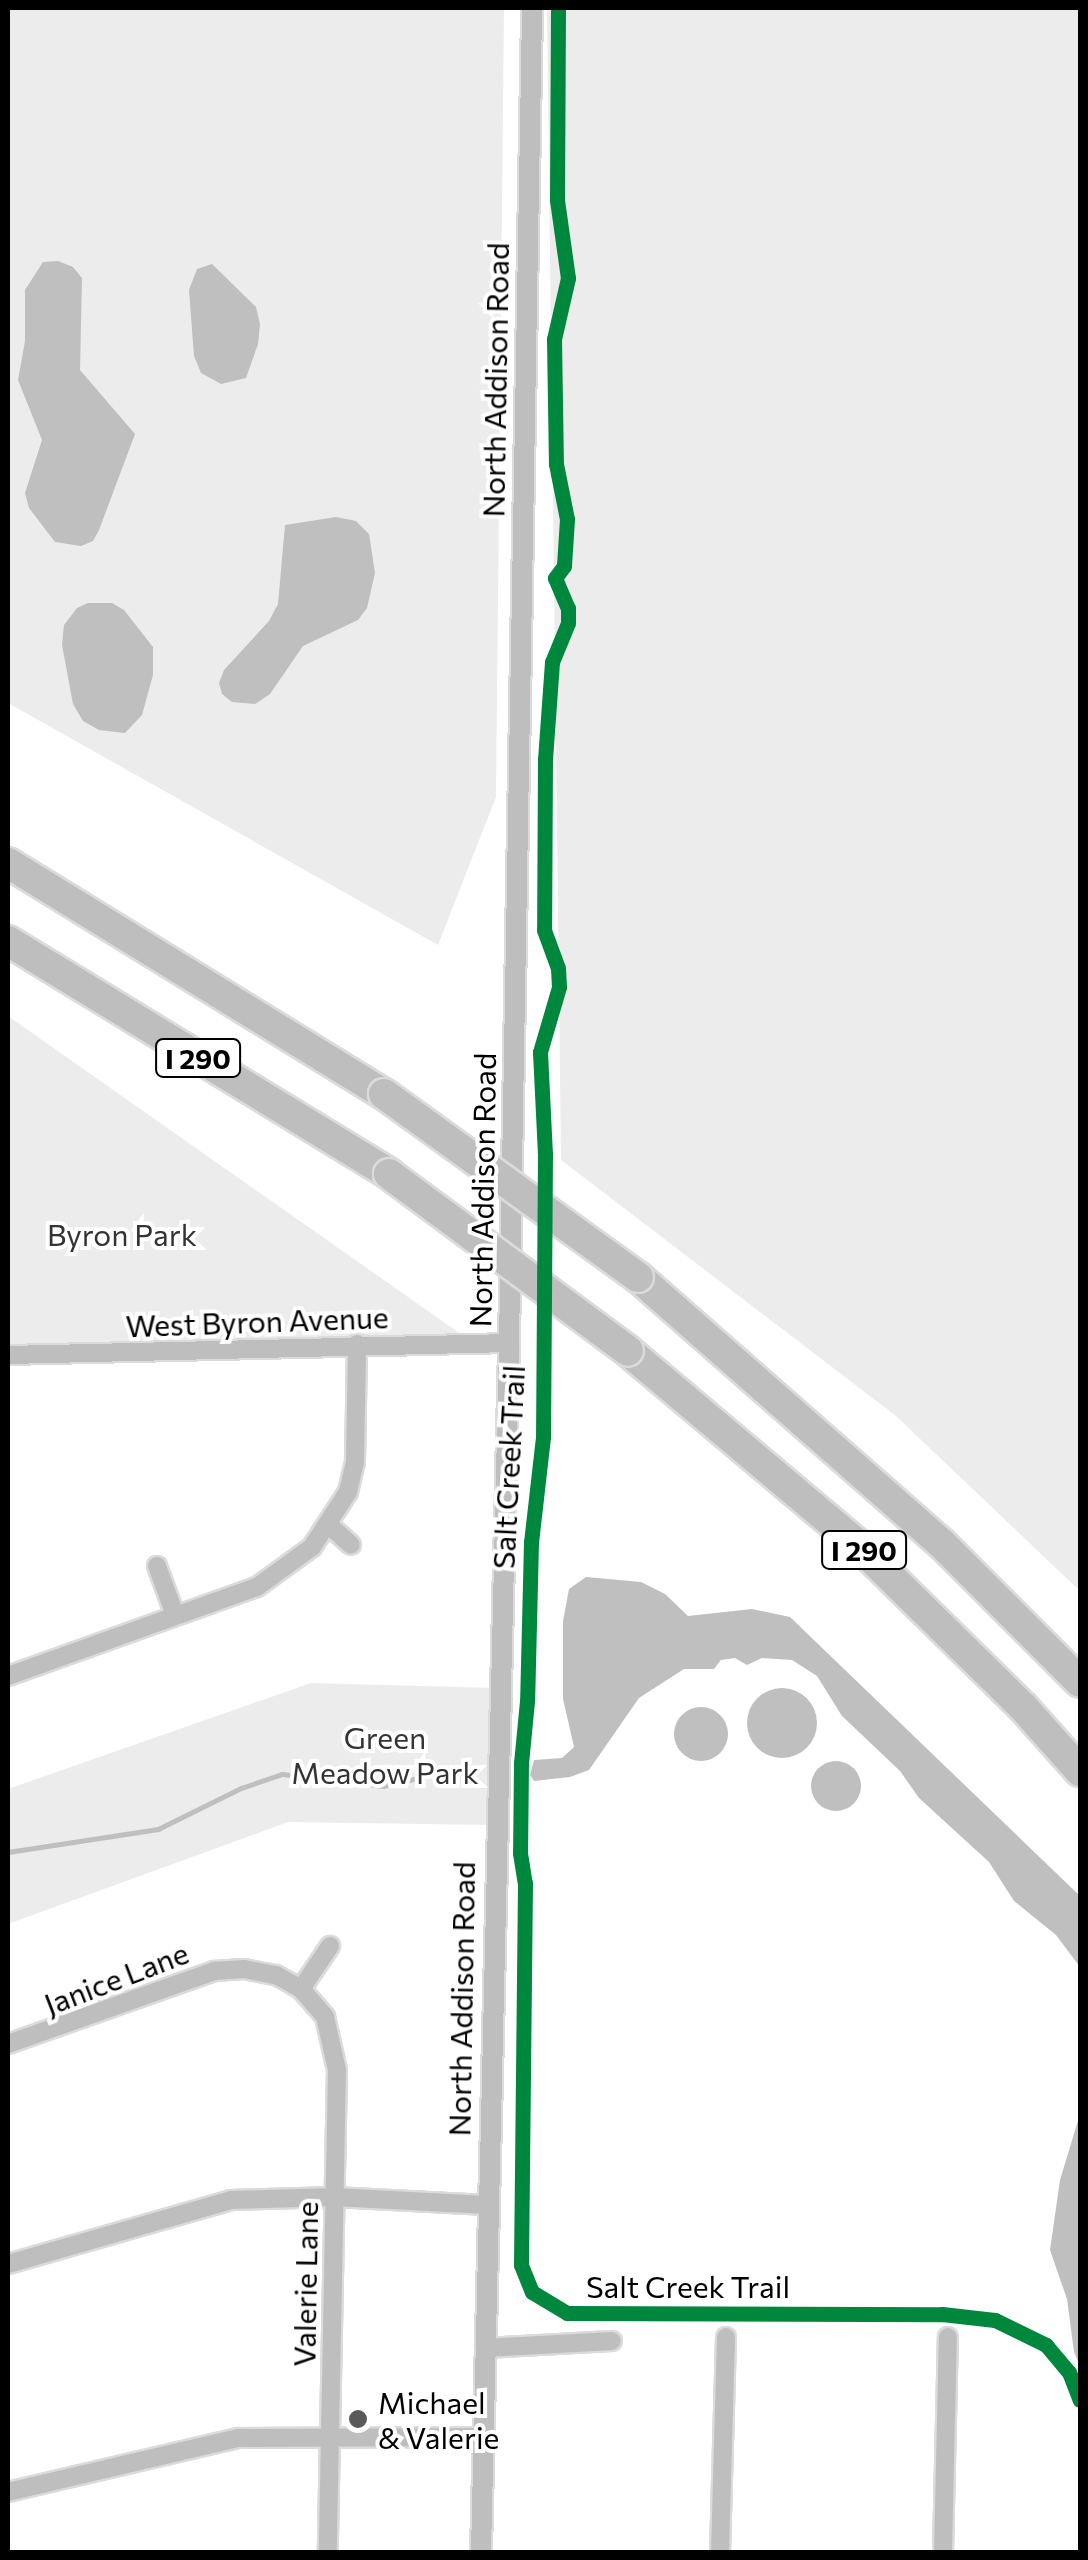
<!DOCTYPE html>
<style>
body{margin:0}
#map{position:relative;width:1088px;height:2560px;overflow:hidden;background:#fff;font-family:Commissioner,sans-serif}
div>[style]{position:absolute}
.green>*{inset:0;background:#ececec}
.water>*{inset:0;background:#bfbfbf}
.round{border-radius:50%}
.stream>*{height:5px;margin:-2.5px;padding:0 2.5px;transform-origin:2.5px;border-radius:2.5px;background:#bfbfbf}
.roads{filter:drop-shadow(2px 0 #dbdbdb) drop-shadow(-2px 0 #dbdbdb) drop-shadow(0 2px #dbdbdb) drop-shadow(0 -2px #dbdbdb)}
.minor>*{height:18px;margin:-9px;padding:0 9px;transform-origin:9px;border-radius:9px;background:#bebebe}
.tertiary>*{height:20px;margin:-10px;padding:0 10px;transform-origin:10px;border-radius:10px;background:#bebebe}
.motorway>*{height:30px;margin:-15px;padding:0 15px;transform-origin:15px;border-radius:15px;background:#bebebe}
.bridges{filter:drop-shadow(2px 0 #dbdbdb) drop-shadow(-2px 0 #dbdbdb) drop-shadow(0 2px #dbdbdb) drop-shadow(0 -2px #dbdbdb)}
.motorway-bridge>*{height:30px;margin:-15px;padding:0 15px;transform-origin:15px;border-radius:15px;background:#bebebe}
.cycleway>*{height:15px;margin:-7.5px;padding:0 7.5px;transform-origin:7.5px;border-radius:7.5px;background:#00873e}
.dots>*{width:28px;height:28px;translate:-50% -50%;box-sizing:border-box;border:5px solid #fff;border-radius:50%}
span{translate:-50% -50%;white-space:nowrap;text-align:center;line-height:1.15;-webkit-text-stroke:8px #fff;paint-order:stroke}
.shield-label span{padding:2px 8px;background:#fff;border:2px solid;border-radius:8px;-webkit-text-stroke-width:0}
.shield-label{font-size:28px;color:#000;font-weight:700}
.street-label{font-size:30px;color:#000}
.park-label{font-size:30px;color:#333}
.poi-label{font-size:30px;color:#000}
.left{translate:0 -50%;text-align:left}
.frame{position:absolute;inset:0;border:10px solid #000;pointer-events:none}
</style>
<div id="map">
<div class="green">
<i style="clip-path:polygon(8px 8px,504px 8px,496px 797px,438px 945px,8px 703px)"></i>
<i style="clip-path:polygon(547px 8px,1080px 8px,1080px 1591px,896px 1416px,561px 1160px)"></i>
<i style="clip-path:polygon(8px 1016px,475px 1344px,8px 1347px)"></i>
<i style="clip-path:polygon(311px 1683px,495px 1688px,491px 1825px,288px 1822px,8px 1924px,8px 1789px)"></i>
</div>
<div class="water">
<i style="clip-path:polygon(58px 261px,73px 267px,82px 278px,80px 370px,135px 434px,99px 530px,93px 541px,81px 546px,55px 542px,29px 508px,25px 493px,42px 440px,18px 380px,25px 341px,25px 290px,43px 262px)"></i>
<i style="clip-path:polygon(212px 264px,256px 307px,260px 324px,258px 344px,246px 378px,221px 384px,201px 373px,194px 356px,189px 290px,197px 269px)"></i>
<i style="clip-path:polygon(336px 517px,356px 521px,369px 534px,375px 573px,367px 608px,358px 620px,303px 646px,270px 694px,255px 704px,232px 702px,222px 694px,219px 683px,224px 670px,269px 621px,278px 604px,285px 525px)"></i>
<i style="clip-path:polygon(88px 603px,112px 603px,124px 610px,153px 647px,153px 675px,142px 715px,125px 733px,99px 730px,83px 721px,73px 704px,62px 645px,64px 625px,77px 608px)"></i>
<i style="clip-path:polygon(586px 1577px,641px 1582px,665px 1594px,688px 1616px,752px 1609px,790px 1617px,1080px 1896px,1080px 1967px,1056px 1935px,1014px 1901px,989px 1862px,919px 1798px,900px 1771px,842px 1716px,817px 1676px,792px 1660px,762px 1658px,747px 1665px,735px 1658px,721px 1660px,714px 1669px,684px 1669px,639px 1698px,589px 1770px,570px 1777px,534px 1781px,530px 1775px,534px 1760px,562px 1758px,574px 1747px,563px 1699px,563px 1621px,569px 1589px)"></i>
<i class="round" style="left:747px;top:1688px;width:70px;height:70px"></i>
<i class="round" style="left:674px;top:1707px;width:54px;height:54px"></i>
<i class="round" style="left:811px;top:1761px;width:50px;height:50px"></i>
<i style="clip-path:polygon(1080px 2114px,1080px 2366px,1074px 2352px,1067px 2299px,1050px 2250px,1060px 2180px)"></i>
</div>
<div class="stream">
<i style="left:8px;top:1852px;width:152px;rotate:-8.7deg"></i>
<i style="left:158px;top:1829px;width:93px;rotate:-26.3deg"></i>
<i style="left:241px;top:1788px;width:43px;rotate:-18.9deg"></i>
<i style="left:282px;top:1774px;width:102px;rotate:6.8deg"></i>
<i style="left:383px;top:1786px;width:84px;rotate:-13deg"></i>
</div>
<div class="roads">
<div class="minor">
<i style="left:8px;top:1355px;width:501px;rotate:-1.37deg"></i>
<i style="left:330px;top:1526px;width:28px;rotate:42deg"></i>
<i style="left:157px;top:1566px;width:52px;rotate:69.8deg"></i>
<i style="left:8px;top:1676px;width:264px;rotate:-19.7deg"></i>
<i style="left:257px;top:1587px;width:68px;rotate:-36deg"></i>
<i style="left:312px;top:1547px;width:66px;rotate:-56.8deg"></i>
<i style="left:348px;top:1492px;width:31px;rotate:-77deg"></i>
<i style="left:355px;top:1462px;width:118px;rotate:-89deg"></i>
<i style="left:301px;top:1989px;width:52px;rotate:-56deg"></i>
<i style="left:8px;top:2044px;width:219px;rotate:-19.5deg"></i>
<i style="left:214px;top:1971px;width:30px;rotate:-4deg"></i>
<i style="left:244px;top:1969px;width:33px;rotate:11deg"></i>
<i style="left:276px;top:1975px;width:29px;rotate:29deg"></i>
<i style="left:301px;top:1989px;width:37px;rotate:49deg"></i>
<i style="left:325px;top:2017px;width:54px;rotate:77.2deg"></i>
<i style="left:337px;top:2070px;width:482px;rotate:91.1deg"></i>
<i style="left:8px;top:2264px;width:232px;rotate:-16deg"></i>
<i style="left:231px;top:2200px;width:103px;rotate:-1.7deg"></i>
<i style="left:334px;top:2197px;width:153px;rotate:3deg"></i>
<i style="left:485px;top:2348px;width:127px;rotate:-3.2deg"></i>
<i style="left:8px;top:2492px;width:236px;rotate:-13.2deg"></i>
<i style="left:238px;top:2438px;width:245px;rotate:-0.2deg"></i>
<i style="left:720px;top:2552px;width:215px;rotate:-88.4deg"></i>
<i style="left:943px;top:2552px;width:215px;rotate:-88.7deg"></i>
</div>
<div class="tertiary">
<i style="left:481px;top:2552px;width:1209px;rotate:-88.67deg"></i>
<i style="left:509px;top:1343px;width:1335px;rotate:-89.01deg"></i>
</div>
<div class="motorway">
<i style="left:8px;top:863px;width:441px;rotate:31.6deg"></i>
<i style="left:8px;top:941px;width:447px;rotate:31.4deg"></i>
<i style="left:638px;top:1277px;width:405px;rotate:41.3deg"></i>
<i style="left:942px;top:1544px;width:195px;rotate:45deg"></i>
<i style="left:628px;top:1351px;width:301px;rotate:40.1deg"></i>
<i style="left:858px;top:1545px;width:231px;rotate:44.5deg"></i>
<i style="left:1023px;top:1707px;width:86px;rotate:48.3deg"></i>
</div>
</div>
<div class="bridges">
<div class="motorway-bridge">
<i style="left:384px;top:1094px;width:313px;rotate:35.8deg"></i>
<i style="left:389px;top:1174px;width:297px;rotate:36.5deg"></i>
</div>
</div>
<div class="cycleway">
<i style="left:558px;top:8px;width:192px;rotate:90.3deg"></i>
<i style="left:557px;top:200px;width:79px;rotate:82deg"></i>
<i style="left:568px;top:278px;width:63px;rotate:102.9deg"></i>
<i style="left:554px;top:339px;width:125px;rotate:89.1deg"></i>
<i style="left:556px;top:464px;width:56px;rotate:78.7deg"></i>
<i style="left:567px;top:519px;width:47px;rotate:93.7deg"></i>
<i style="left:564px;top:566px;width:15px;rotate:127deg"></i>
<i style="left:555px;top:578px;width:33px;rotate:67deg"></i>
<i style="left:568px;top:608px;width:15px;rotate:90deg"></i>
<i style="left:568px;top:623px;width:42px;rotate:112.3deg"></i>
<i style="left:552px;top:662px;width:97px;rotate:94.1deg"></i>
<i style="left:545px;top:759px;width:171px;rotate:90.3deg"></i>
<i style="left:544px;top:930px;width:40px;rotate:69.8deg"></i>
<i style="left:558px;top:968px;width:19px;rotate:87deg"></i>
<i style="left:559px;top:987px;width:68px;rotate:106.3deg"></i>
<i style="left:540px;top:1052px;width:102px;rotate:87.2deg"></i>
<i style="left:545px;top:1154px;width:283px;rotate:90.4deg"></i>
<i style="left:543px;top:1437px;width:106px;rotate:96.5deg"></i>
<i style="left:531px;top:1542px;width:159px;rotate:91.4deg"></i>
<i style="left:527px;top:1701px;width:62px;rotate:95.5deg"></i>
<i style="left:521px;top:1763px;width:90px;rotate:90.6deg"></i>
<i style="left:520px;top:1853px;width:30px;rotate:81deg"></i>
<i style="left:525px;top:1883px;width:382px;rotate:90.6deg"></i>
<i style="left:521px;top:2265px;width:29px;rotate:68deg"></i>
<i style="left:532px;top:2292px;width:41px;rotate:31deg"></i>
<i style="left:567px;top:2313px;width:375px;rotate:0.2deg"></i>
<i style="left:942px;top:2314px;width:53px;rotate:6.5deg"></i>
<i style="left:995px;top:2320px;width:57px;rotate:26.1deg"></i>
<i style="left:1046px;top:2345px;width:35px;rotate:50deg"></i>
<i style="left:1069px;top:2372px;width:30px;rotate:69deg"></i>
</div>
<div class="dots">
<i style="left:358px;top:2419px;background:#595959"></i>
</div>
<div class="shield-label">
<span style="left:198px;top:1058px">I 290</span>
<span style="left:864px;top:1550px">I 290</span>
</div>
<div class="street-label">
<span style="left:495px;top:380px;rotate:-89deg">North Addison Road</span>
<span style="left:482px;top:1190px;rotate:-89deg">North Addison Road</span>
<span style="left:257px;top:1321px;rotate:-2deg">West Byron Avenue</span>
<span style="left:508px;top:1467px;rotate:-87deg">Salt Creek Trail</span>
<span style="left:116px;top:1978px;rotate:-21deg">Janice Lane</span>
<span style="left:461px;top:1999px;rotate:-89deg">North Addison Road</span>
<span style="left:305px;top:2284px;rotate:-89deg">Valerie Lane</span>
<span style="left:688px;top:2286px">Salt Creek Trail</span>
</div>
<div class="park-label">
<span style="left:122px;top:1234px">Byron Park</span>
<span style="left:385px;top:1754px">Green<br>Meadow Park</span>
</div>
<div class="poi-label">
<span class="left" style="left:378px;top:2419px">Michael<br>&amp; Valerie</span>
</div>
<div class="frame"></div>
</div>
